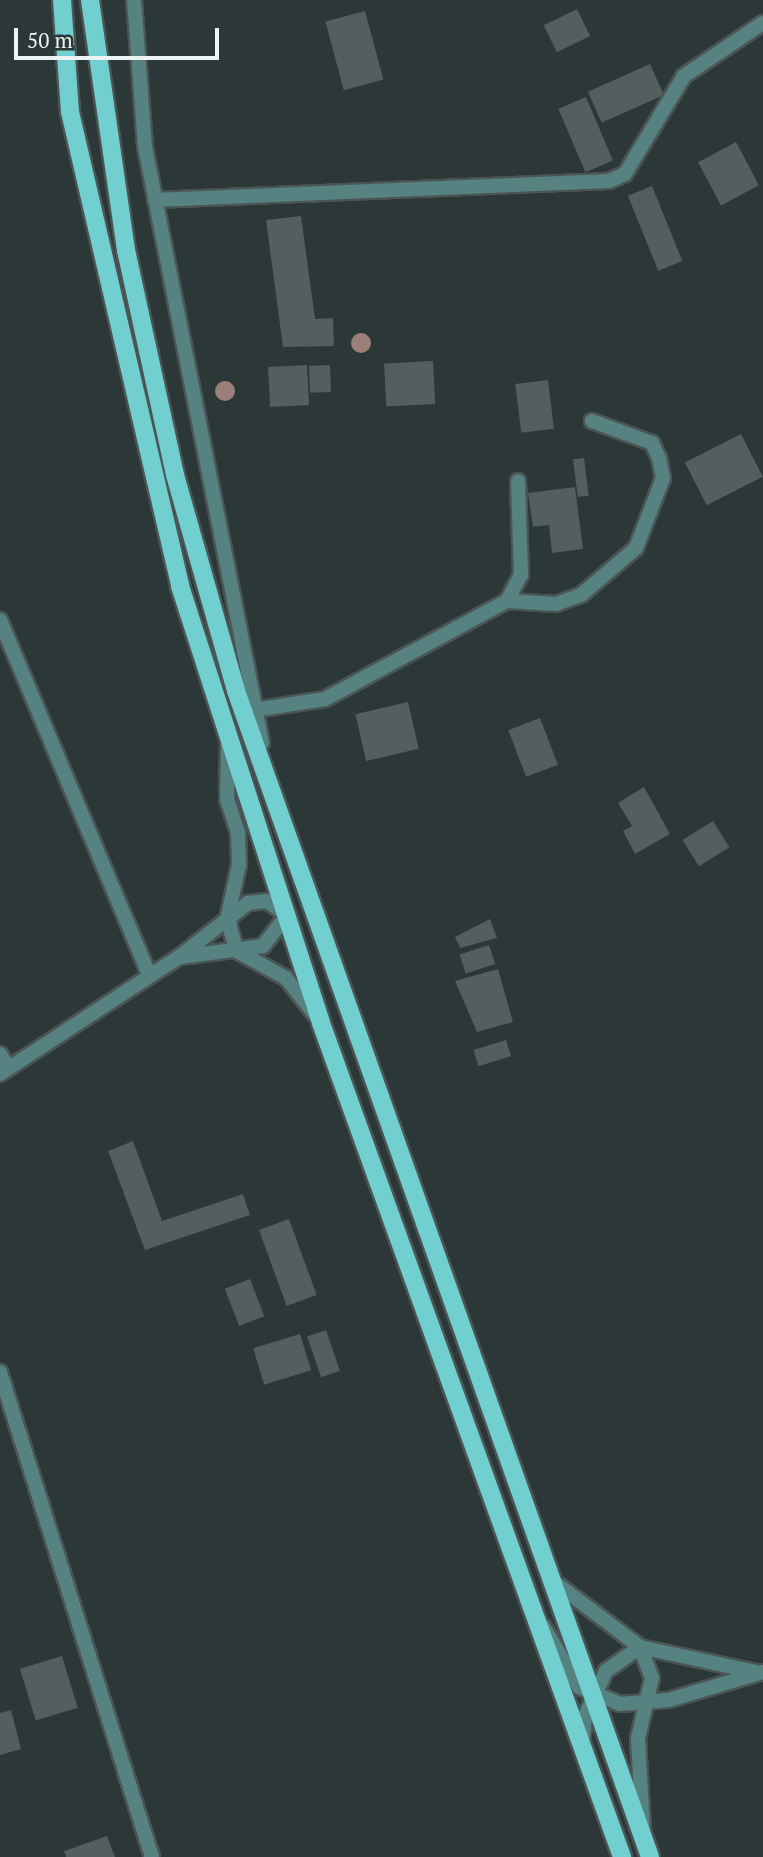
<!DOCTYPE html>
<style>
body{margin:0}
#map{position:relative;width:763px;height:1857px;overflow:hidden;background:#2c3737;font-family:"PT Serif",serif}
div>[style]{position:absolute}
.building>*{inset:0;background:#525f5e;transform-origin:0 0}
.roads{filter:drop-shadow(2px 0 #4b5555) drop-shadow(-2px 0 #4b5555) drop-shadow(0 2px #4b5555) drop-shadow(0 -2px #4b5555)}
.service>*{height:14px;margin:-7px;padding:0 7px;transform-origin:7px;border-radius:7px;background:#578282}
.minor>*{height:14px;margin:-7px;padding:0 7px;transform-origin:7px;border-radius:7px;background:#578282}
.primary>*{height:18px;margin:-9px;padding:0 9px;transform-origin:9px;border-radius:9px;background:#71cfcf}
.trees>*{width:20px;height:20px;margin:-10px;border-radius:50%;background:#9d7f7a}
span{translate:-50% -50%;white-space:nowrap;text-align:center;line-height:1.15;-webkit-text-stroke:5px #2c3737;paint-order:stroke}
.scale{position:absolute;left:14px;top:28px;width:205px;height:32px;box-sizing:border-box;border:4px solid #ecf3f3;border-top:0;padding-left:9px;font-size:21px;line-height:24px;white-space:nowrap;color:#ecf3f3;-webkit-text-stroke:5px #2c3737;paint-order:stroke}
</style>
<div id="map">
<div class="building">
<i style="left:577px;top:9px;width:30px;height:37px;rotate:64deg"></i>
<i style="left:365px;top:11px;width:71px;height:41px;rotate:75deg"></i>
<i style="left:650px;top:64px;width:34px;height:68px;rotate:66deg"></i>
<i style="left:586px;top:97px;width:69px;height:30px;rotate:67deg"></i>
<i style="left:736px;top:142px;width:49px;height:43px;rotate:62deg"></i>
<i style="left:652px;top:186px;width:81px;height:26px;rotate:68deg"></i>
<i style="clip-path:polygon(301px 216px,315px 319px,333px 318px,334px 346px,283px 347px,266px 220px)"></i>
<i style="left:433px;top:361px;width:43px;height:49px;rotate:87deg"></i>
<i style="left:307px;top:365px;width:40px;height:39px;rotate:87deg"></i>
<i style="left:330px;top:365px;width:27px;height:21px;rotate:88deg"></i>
<i style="left:548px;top:380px;width:49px;height:33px;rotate:83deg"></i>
<i style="left:741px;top:434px;width:48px;height:63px;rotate:63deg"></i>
<i style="left:584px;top:458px;width:38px;height:11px;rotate:83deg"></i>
<i style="clip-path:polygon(575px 487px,583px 549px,552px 553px,549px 525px,533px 527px,528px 493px)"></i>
<i style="left:408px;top:702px;width:48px;height:54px;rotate:77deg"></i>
<i style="left:540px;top:718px;width:50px;height:34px;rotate:69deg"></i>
<i style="clip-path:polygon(644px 787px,670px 834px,635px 854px,623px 831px,632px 826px,618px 803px)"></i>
<i style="left:713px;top:821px;width:31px;height:36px;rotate:58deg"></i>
<i style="clip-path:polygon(490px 919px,497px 938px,460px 948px,455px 937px)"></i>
<i style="left:489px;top:945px;width:20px;height:31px;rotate:72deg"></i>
<i style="clip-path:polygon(498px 969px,513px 1022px,477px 1032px,455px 981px)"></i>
<i style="left:506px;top:1040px;width:17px;height:34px;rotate:73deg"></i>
<i style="clip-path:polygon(133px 1141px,162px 1221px,243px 1194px,250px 1215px,145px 1250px,108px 1151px)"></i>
<i style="left:289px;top:1219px;width:81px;height:32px;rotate:70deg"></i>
<i style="left:250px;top:1279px;width:40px;height:27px;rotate:69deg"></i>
<i style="left:326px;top:1330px;width:43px;height:20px;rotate:71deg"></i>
<i style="left:300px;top:1334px;width:38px;height:49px;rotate:73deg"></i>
<i style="left:62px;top:1656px;width:54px;height:44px;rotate:73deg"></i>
<i style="clip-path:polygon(11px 1710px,21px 1749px,0 1755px,0 1713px)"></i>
<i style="clip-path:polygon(107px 1836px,115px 1857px,66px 1857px,64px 1851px)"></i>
</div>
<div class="roads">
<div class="service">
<i style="left:0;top:620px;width:386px;rotate:67.2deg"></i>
</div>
<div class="minor">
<i style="left:134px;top:0;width:147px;rotate:85.7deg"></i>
<i style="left:145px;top:147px;width:607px;rotate:78.89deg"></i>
<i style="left:155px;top:200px;width:454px;rotate:-2.4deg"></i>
<i style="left:609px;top:181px;width:17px;rotate:-24deg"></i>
<i style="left:625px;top:174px;width:114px;rotate:-59deg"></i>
<i style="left:684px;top:76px;width:95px;rotate:-33.9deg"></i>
<i style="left:507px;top:601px;width:49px;rotate:3.5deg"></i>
<i style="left:556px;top:604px;width:27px;rotate:-20deg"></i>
<i style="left:581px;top:595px;width:72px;rotate:-40.5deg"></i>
<i style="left:636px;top:548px;width:75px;rotate:-68.9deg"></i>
<i style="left:663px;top:478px;width:20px;rotate:-101deg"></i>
<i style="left:659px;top:458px;width:17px;rotate:-115deg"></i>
<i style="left:652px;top:443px;width:64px;rotate:-159.9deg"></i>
<i style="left:254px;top:710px;width:72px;rotate:-8.8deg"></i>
<i style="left:325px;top:699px;width:207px;rotate:-28.3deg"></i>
<i style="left:507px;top:601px;width:30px;rotate:-62deg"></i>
<i style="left:521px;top:575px;width:94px;rotate:-91.8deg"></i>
<i style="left:228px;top:744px;width:55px;rotate:91deg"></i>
<i style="left:227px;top:799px;width:35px;rotate:72deg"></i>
<i style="left:238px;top:832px;width:33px;rotate:88deg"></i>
<i style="left:239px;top:865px;width:51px;rotate:102.4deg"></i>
<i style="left:228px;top:915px;width:17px;rotate:80deg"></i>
<i style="left:231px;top:932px;width:20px;rotate:72deg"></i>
<i style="left:237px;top:951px;width:56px;rotate:28.9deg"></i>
<i style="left:286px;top:978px;width:48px;rotate:51.7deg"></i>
<i style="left:180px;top:957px;width:84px;rotate:-7.5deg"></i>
<i style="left:263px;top:946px;width:39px;rotate:-52deg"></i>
<i style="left:0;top:1054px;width:16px;rotate:60deg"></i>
<i style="left:0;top:1074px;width:214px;rotate:-33.2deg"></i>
<i style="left:179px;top:957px;width:88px;rotate:-38deg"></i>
<i style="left:248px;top:903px;width:19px;rotate:-6deg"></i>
<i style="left:267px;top:901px;width:24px;rotate:35deg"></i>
<i style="left:0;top:1372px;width:508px;rotate:72.6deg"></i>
<i style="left:553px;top:1581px;width:109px;rotate:37.2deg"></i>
<i style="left:640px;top:1647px;width:119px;rotate:12.2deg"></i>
<i style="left:543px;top:1626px;width:71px;rotate:59.5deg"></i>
<i style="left:579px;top:1687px;width:44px;rotate:22.5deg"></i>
<i style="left:620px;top:1704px;width:49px;rotate:-4.7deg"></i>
<i style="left:669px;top:1700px;width:98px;rotate:-16.6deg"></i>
<i style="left:582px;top:1745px;width:29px;rotate:-84deg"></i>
<i style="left:585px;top:1716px;width:50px;rotate:-65deg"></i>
<i style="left:606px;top:1671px;width:42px;rotate:-35.2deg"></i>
<i style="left:640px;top:1647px;width:33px;rotate:69deg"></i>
<i style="left:652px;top:1678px;width:62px;rotate:103.1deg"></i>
<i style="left:638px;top:1738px;width:93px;rotate:86.9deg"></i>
</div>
<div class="primary">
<i style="left:62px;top:0;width:112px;rotate:85.9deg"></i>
<i style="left:70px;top:112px;width:487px;rotate:76.9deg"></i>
<i style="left:180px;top:586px;width:459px;rotate:72.1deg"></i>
<i style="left:321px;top:1023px;width:887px;rotate:70.15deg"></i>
<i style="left:90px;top:0;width:253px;rotate:81.8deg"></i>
<i style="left:126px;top:250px;width:230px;rotate:77.7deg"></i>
<i style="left:175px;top:475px;width:224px;rotate:74.2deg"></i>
<i style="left:236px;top:691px;width:1237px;rotate:70.45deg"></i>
</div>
</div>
<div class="trees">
<i style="left:361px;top:343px"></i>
<i style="left:225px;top:391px"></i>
</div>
<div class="scale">50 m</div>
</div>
